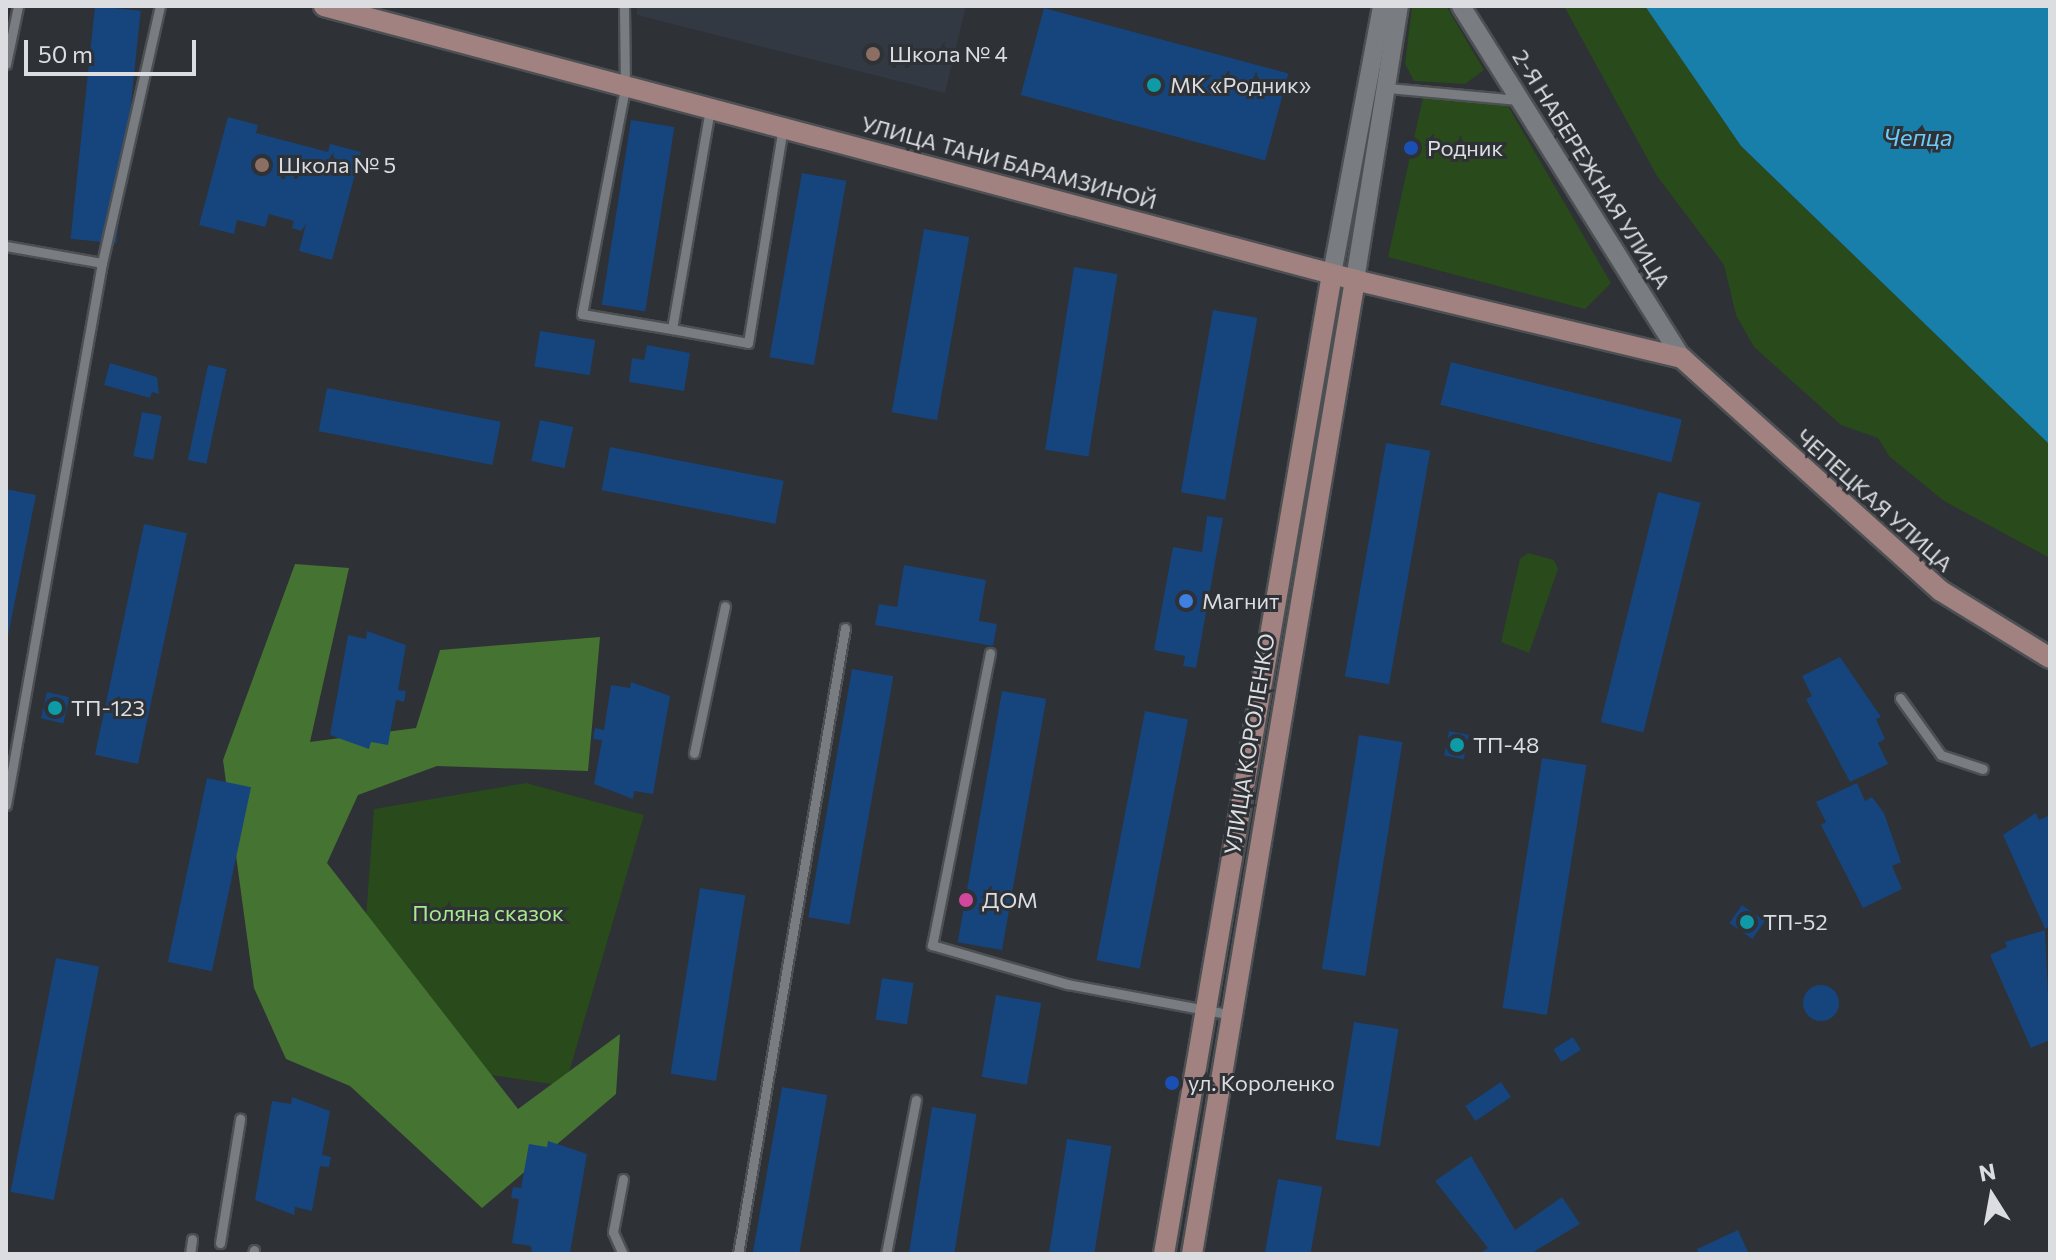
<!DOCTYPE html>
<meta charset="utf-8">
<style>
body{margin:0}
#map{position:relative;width:2056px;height:1260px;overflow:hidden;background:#2e3135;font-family:Commissioner,sans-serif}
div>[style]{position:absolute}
.built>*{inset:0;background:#333943}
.green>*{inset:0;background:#294a1b}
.forest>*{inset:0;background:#457331}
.water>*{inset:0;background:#177faa}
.building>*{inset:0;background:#16447d;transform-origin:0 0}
.round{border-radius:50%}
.roads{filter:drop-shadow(2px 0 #4d5053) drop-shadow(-2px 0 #4d5053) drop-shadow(0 2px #4d5053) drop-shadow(0 -2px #4d5053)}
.lane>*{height:9px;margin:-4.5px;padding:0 4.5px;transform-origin:4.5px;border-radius:4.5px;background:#797d82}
.street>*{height:18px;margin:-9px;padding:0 9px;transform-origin:9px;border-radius:9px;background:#797d82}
.secondary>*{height:20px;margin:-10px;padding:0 10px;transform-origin:10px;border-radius:10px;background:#a18281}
.dots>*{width:22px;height:22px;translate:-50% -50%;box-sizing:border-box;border:4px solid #2e3135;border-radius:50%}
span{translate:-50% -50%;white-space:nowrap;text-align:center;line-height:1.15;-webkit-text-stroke:6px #2e3135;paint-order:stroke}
.poi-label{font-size:22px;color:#dbdde0}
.left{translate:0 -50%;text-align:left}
.street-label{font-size:22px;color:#dbdde0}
.park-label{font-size:22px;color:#a8ea8e}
.water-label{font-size:24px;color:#6dcbfa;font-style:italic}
.frame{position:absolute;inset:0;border:8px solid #dbdde0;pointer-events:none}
.north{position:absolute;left:1952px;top:1156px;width:80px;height:80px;-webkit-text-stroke:6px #2e3135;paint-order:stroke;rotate:349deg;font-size:22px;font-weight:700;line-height:32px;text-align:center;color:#dbdde0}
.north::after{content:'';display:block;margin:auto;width:28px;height:36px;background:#dbdde0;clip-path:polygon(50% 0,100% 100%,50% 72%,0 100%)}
.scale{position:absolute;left:24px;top:40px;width:172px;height:36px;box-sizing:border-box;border:4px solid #dbdde0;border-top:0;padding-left:10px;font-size:24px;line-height:28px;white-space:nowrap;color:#dbdde0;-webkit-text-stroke:6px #2e3135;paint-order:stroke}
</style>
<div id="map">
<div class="built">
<i style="clip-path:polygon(637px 6px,966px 6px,945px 93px,637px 15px)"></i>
</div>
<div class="green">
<i style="clip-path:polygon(1412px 6px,1446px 6px,1484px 70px,1465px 84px,1414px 81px,1405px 64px)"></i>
<i style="clip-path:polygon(1564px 6px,1645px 6px,1741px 146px,2050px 445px,2050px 558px,1944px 501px,1889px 456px,1878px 438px,1841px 425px,1754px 347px,1736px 315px,1724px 265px,1657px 176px)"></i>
<i style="clip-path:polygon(1423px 97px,1508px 106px,1611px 283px,1585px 309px,1388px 257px)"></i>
<i style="clip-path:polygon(1528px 553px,1554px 560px,1558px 569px,1529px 653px,1501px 642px,1520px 559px)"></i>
<i style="clip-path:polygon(526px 783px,644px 815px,565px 1086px,356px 1055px,374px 809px)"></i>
</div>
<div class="forest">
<i style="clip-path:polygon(295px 564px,349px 568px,310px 742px,416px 728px,440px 650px,600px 637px,588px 771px,437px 766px,358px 795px,327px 863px,518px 1109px,620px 1034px,616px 1094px,482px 1208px,350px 1086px,286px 1059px,254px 988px,223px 760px)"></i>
</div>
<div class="water">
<i style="clip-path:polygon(1645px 6px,2050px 6px,2050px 445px,1741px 146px)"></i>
</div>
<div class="building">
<i style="left:95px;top:6px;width:46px;height:234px;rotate:6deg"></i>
<i style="left:1044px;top:8px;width:253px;height:90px;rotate:15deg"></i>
<i style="clip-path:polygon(228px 117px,258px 125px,256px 133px,328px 152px,330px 144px,361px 152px,332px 260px,299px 251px,306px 224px,301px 231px,292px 228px,294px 221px,269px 214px,265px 227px,237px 220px,234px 234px,199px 225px)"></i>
<i style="left:631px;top:120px;width:44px;height:187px;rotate:9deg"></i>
<i style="left:802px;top:173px;width:45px;height:187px;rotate:10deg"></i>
<i style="left:924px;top:229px;width:46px;height:186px;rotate:10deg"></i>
<i style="left:1074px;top:267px;width:44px;height:185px;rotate:9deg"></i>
<i style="left:1213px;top:310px;width:45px;height:185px;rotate:10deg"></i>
<i style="left:540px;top:331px;width:56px;height:36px;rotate:9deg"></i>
<i style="clip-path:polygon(647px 345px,690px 353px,684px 391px,629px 382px,632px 358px,644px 360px)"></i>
<i style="left:1451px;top:362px;width:238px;height:44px;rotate:14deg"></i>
<i style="clip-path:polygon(110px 363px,157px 377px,159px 394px,152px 392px,150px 398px,104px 385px)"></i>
<i style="left:208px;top:365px;width:19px;height:97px;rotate:12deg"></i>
<i style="left:327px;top:388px;width:177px;height:44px;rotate:11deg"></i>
<i style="left:142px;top:412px;width:20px;height:45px;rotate:11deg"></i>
<i style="left:540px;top:420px;width:34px;height:42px;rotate:12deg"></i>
<i style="left:1386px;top:443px;width:45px;height:237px;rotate:10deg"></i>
<i style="left:610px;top:447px;width:177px;height:44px;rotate:11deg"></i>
<i style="clip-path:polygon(6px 489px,36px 495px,7px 641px,6px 641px)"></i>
<i style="left:1658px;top:492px;width:44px;height:237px;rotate:14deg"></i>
<i style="clip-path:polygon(1207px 516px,1223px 518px,1196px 668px,1183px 666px,1185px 656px,1154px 650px,1173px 547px,1202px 552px)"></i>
<i style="left:144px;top:524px;width:44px;height:236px;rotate:12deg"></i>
<i style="clip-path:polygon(904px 565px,986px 580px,979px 621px,997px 624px,993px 646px,875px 625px,879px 604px,897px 607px)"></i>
<i style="clip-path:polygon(367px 631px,406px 645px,398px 690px,406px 691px,404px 702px,396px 700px,388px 745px,371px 742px,369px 749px,330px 735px,348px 635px,366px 639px)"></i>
<i style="clip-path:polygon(1840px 657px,1881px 717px,1876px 719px,1885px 739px,1878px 743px,1888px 764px,1850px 782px,1806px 699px,1812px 696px,1802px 676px)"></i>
<i style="left:852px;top:669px;width:42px;height:252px;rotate:10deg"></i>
<i style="clip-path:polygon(631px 682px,670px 696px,653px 794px,634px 791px,633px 799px,594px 784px,602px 740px,593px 739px,595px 728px,604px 730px,611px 685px,630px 688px)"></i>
<i style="left:1002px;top:691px;width:45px;height:255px;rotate:10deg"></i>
<i style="left:47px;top:692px;width:23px;height:27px;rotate:13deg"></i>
<i style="left:1145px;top:711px;width:44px;height:254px;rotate:11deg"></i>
<i style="left:1449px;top:731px;width:20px;height:25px;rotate:11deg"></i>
<i style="left:1359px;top:735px;width:44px;height:237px;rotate:9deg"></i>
<i style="left:1542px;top:758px;width:45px;height:253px;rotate:9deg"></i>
<i style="left:207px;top:778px;width:45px;height:188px;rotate:12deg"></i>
<i style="clip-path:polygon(1857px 783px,1865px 801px,1872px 797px,1884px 813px,1901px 862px,1892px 866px,1902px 889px,1863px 908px,1821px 825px,1826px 822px,1816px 802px)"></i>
<i style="clip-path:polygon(2036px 813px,2039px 820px,2050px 815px,2050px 926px,2045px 929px,2003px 835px)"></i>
<i style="left:700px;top:888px;width:46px;height:188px;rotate:9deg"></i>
<i style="left:1742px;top:905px;width:28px;height:22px;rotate:35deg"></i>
<i style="clip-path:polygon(2045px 930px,2050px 1040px,2031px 1048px,1990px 955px,2007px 947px,2005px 942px)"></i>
<i style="left:56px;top:958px;width:44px;height:238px;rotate:11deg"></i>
<i style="left:882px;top:978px;width:32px;height:42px;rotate:9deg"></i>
<i class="round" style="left:1803px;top:985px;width:36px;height:36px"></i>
<i style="left:996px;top:995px;width:46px;height:83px;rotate:10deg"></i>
<i style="left:1354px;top:1022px;width:45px;height:119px;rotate:9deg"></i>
<i style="left:1573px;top:1037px;width:15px;height:23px;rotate:58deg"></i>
<i style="left:1501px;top:1082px;width:18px;height:43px;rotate:56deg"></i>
<i style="left:782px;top:1087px;width:46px;height:170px;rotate:10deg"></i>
<i style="clip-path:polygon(292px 1097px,330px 1111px,322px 1155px,331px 1157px,329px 1167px,320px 1166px,312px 1211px,295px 1207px,294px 1215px,255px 1200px,272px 1101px,291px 1104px)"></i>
<i style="left:932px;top:1107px;width:45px;height:149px;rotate:9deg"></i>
<i style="left:1067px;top:1139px;width:45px;height:117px;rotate:9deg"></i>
<i style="clip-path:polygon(548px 1141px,587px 1154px,570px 1253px,532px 1254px,531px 1246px,512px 1243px,519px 1199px,511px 1198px,513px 1187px,521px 1188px,529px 1144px,547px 1147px)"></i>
<i style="clip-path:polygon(1471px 1156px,1515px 1230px,1562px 1197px,1580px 1224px,1530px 1254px,1479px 1254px,1488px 1248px,1435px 1181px)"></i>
<i style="left:1278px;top:1179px;width:45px;height:76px;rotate:10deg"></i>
<i style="clip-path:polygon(1738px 1230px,1749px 1254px,1699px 1254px,1697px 1249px)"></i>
</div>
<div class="roads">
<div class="lane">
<i style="left:624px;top:6px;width:82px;rotate:89.3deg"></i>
<i style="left:625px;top:88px;width:230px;rotate:100.8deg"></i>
<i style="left:582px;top:314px;width:91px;rotate:9.5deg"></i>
<i style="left:672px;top:329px;width:223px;rotate:-80.2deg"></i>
<i style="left:6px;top:64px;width:59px;rotate:-78.3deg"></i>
<i style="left:1387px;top:88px;width:133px;rotate:5.2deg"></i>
<i style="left:6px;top:246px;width:97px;rotate:10deg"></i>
<i style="left:672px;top:329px;width:77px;rotate:10.4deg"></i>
<i style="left:748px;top:343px;width:219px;rotate:-80.8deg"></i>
<i style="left:990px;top:653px;width:298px;rotate:101.2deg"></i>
<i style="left:932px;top:945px;width:141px;rotate:16.1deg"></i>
<i style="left:1067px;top:984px;width:164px;rotate:10.6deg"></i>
<i style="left:1900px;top:698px;width:70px;rotate:54.3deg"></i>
<i style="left:1941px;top:755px;width:44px;rotate:18.4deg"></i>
<i style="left:694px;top:753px;width:150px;rotate:-78.1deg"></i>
<i style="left:6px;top:805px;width:550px;rotate:-79.96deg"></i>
<i style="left:102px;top:263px;width:263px;rotate:-77.3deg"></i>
<i style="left:623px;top:1179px;width:54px;rotate:100.7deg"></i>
<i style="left:613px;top:1232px;width:24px;rotate:66deg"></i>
<i style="left:220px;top:1243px;width:126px;rotate:-80.8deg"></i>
<i style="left:190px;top:1254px;width:15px;rotate:-82deg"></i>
<i style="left:253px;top:1254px;width:4px;rotate:-76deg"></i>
<i style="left:738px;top:1254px;width:635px;rotate:-80.3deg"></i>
<i style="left:886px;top:1254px;width:157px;rotate:-79deg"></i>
</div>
<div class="street">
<i style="left:1461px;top:6px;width:416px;rotate:57.9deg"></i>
<i style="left:1332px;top:274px;width:273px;rotate:-79.4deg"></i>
<i style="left:1355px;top:280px;width:278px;rotate:-80.9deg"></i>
</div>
<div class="secondary">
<i style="left:324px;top:6px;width:1067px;rotate:14.88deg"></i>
<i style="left:1355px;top:280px;width:336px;rotate:13.4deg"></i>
<i style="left:1682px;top:358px;width:348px;rotate:42deg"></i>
<i style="left:1941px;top:591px;width:128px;rotate:31.6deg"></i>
<i style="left:1164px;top:1254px;width:994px;rotate:-80.27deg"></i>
<i style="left:1192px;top:1254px;width:988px;rotate:-80.5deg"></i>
</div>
</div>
<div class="dots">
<i style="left:873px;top:54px;background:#8d6e63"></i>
<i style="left:1154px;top:85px;background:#0f9aa8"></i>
<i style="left:1411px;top:148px;background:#1a4fb4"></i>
<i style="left:262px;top:165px;background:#8d6e63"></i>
<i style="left:1186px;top:601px;background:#3f7fe0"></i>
<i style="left:55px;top:708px;background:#0f9aa8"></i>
<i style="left:1457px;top:745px;background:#0f9aa8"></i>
<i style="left:966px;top:900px;background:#d1479c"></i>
<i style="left:1747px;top:922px;background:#0f9aa8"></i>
<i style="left:1172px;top:1083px;background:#1a4fb4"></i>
</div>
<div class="poi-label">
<span class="left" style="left:889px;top:54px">Школа № 4</span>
<span class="left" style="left:1170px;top:85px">МК «Родник»</span>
<span class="left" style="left:1427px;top:148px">Родник</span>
<span class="left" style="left:278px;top:165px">Школа № 5</span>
<span class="left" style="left:1202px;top:601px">Магнит</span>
<span class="left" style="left:71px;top:708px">ТП-123</span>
<span class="left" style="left:1473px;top:745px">ТП-48</span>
<span class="left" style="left:982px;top:900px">ДОМ</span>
<span class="left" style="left:1763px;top:922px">ТП-52</span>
<span class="left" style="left:1188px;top:1083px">ул. Короленко</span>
</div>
<div class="street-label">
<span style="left:1009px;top:162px;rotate:15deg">УЛИЦА ТАНИ БАРАМЗИНОЙ</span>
<span style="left:1592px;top:169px;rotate:58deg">2-Я НАБЕРЕЖНАЯ УЛИЦА</span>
<span style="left:1875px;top:500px;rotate:42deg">ЧЕПЕЦКАЯ УЛИЦА</span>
<span style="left:1249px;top:744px;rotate:-81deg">УЛИЦА КОРОЛЕНКО</span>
</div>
<div class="park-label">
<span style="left:488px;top:913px">Поляна сказок</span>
</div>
<div class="water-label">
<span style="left:1918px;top:137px">Чепца</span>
</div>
<div class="frame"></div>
<div class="north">N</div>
<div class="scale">50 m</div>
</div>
